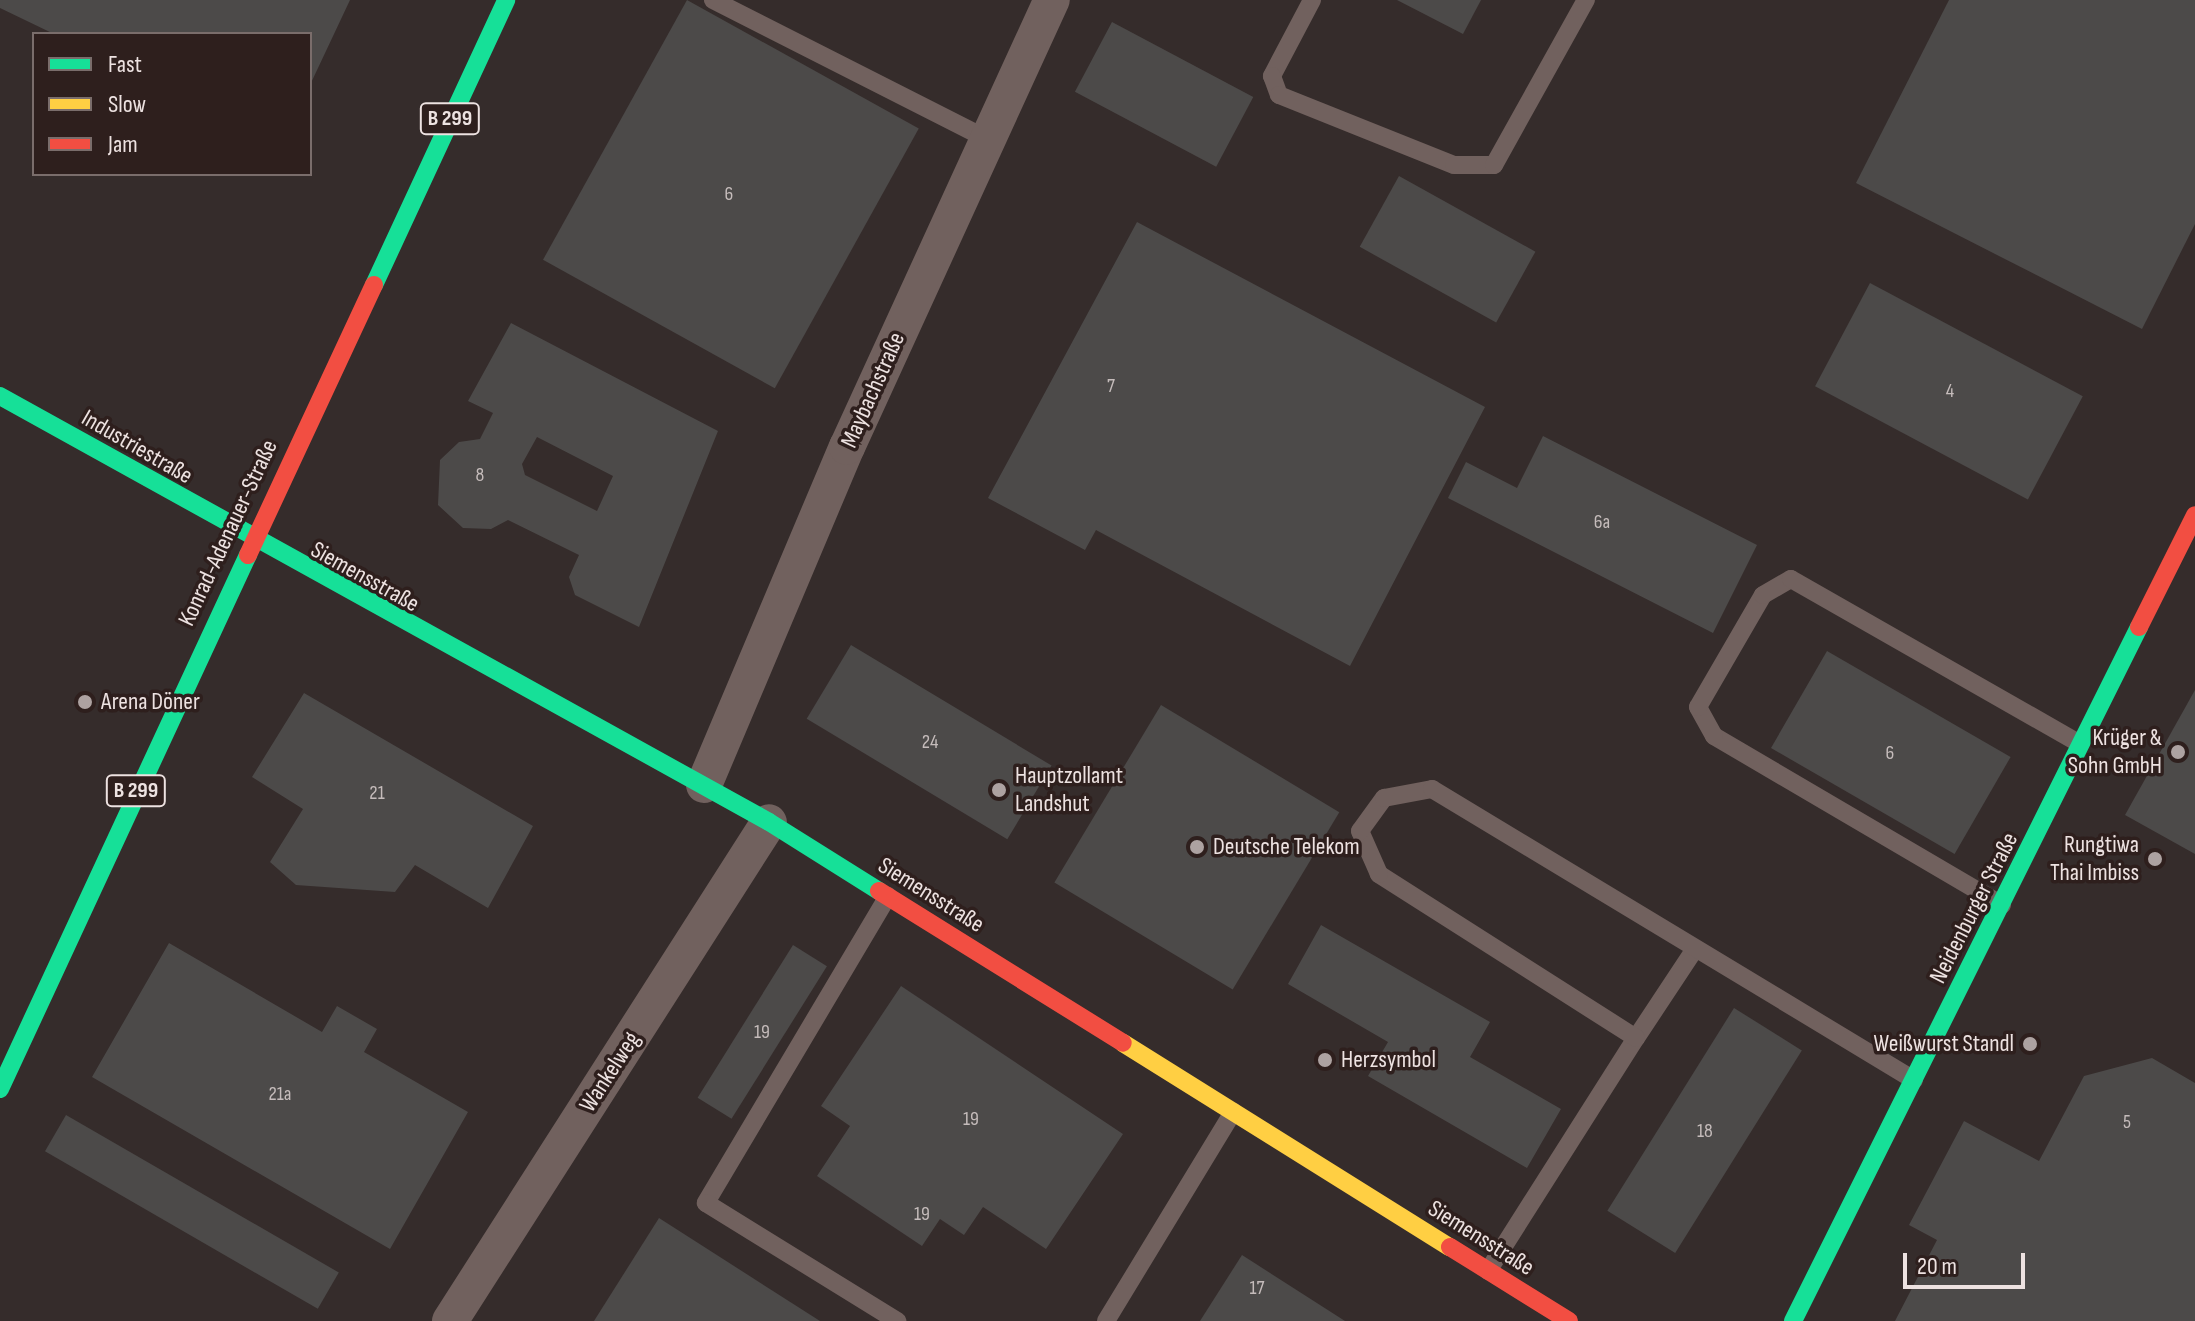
<!DOCTYPE html>
<meta charset="utf-8">
<style>
body{margin:0}
#map{position:relative;width:2195px;height:1321px;overflow:hidden;background:#352c2b;font-family:"Sofia Sans Condensed",sans-serif}
div>[style]{position:absolute}
.building>*{inset:0;background:#4c4a49;transform-origin:0 0}
.lane>*{height:18px;margin:-9px;padding:0 9px;transform-origin:9px;border-radius:9px;background:#71615e}
.street>*{height:36px;margin:-18px;padding:0 18px;transform-origin:18px;border-radius:18px;background:#71615e}
.fast>*{height:18px;margin:-9px;padding:0 9px;transform-origin:9px;border-radius:9px;background:#16e098}
.slow>*{height:18px;margin:-9px;padding:0 9px;transform-origin:9px;border-radius:9px;background:#ffcf43}
.jam>*{height:18px;margin:-9px;padding:0 9px;transform-origin:9px;border-radius:9px;background:#f24e42}
.dots>*{width:22px;height:22px;translate:-50% -50%;box-sizing:border-box;border:4px solid #2e1f1d;border-radius:50%}
span{translate:-50% -50%;white-space:nowrap;text-align:center;line-height:1.15;-webkit-text-stroke:7px #2e1f1d;paint-order:stroke}
.number-label{font-size:20px;color:#c5bcbb}
.number-label span{-webkit-text-stroke-width:0}
.shield-label span{padding:2px 6px;background:#2e1f1d;border:2px solid;border-radius:6px;-webkit-text-stroke-width:0}
.shield-label{font-size:22px;color:#ede2e1;font-weight:700}
.street-label{font-size:24px;color:#ede2e1}
.poi-label{font-size:24px;color:#ede2e1}
.left{translate:0 -50%;text-align:left}
.right{translate:-100% -50%;text-align:right}
.legend{position:absolute;left:32px;top:32px;width:280px;height:144px;box-sizing:border-box;background:#2e1f1d;border:2px solid #7a6d6b;margin:0;padding:10px 14px;list-style:none;font-size:24px;color:#ede2e1}
.legend li{display:flex;align-items:center;gap:16px;height:40px}
.legend b{width:40px;border:2px solid #7a6d6b}
.scale{position:absolute;left:1903px;top:1253px;width:122px;height:36px;box-sizing:border-box;border:4px solid #ede2e1;border-top:0;padding-left:10px;font-size:24px;line-height:28px;white-space:nowrap;color:#ede2e1;-webkit-text-stroke:6px #2e1f1d;paint-order:stroke}
</style>
<div id="map">
<div class="building">
<i style="clip-path:polygon(0 0,350px 0,310px 85px,310px 34px,54px 34px,0 8px)"></i>
<i style="left:687px;top:0;width:265px;height:297px;rotate:29deg"></i>
<i style="clip-path:polygon(1397px 0,1481px 0,1463px 34px)"></i>
<i style="clip-path:polygon(1949px 0,2195px 0,2195px 224px,2142px 329px,1856px 183px)"></i>
<i style="left:1112px;top:22px;width:160px;height:79px;rotate:28deg"></i>
<i style="left:1399px;top:176px;width:156px;height:81px;rotate:29deg"></i>
<i style="clip-path:polygon(1137px 222px,1485px 407px,1350px 666px,1096px 530px,1085px 550px,988px 498px)"></i>
<i style="left:1870px;top:283px;width:241px;height:117px;rotate:28deg"></i>
<i style="clip-path:polygon(evenodd,511px 323px,718px 431px,639px 627px,575px 595px,569px 577px,579px 555px,508px 520px,491px 529px,463px 528px,438px 505px,440px 460px,459px 442px,480px 439px,493px 413px,468px 401px,511px 323px,537px 437px,613px 476px,597px 511px,525px 475px,522px 464px,537px 437px)"></i>
<i style="clip-path:polygon(1543px 436px,1757px 545px,1713px 633px,1448px 498px,1466px 462px,1517px 488px)"></i>
<i style="left:851px;top:645px;width:234px;height:86px;rotate:31deg"></i>
<i style="left:1827px;top:651px;width:212px;height:112px;rotate:30deg"></i>
<i style="clip-path:polygon(2195px 690px,2195px 854px,2125px 815px)"></i>
<i style="clip-path:polygon(304px 693px,533px 826px,488px 908px,415px 865px,395px 892px,296px 885px,270px 862px,303px 809px,252px 777px)"></i>
<i style="left:1161px;top:705px;width:208px;height:207px;rotate:31deg"></i>
<i style="clip-path:polygon(1321px 925px,1490px 1022px,1470px 1057px,1561px 1109px,1527px 1168px,1368px 1076px,1388px 1042px,1288px 984px)"></i>
<i style="clip-path:polygon(169px 943px,322px 1032px,337px 1006px,377px 1029px,364px 1052px,468px 1112px,390px 1249px,92px 1077px)"></i>
<i style="left:793px;top:945px;width:40px;height:180px;rotate:32deg"></i>
<i style="clip-path:polygon(901px 986px,1123px 1134px,1046px 1249px,983px 1207px,964px 1235px,940px 1219px,922px 1246px,817px 1176px,850px 1126px,821px 1106px)"></i>
<i style="left:1734px;top:1008px;width:80px;height:239px;rotate:32deg"></i>
<i style="clip-path:polygon(2152px 1058px,2195px 1083px,2195px 1321px,1895px 1321px,1937px 1240px,1909px 1225px,1964px 1121px,2039px 1161px,2084px 1076px)"></i>
<i style="left:66px;top:1115px;width:315px;height:42px;rotate:30deg"></i>
<i style="clip-path:polygon(659px 1218px,820px 1321px,594px 1321px)"></i>
<i style="clip-path:polygon(1242px 1255px,1345px 1321px,1200px 1321px)"></i>
</div>
<div class="lane">
<i style="left:713px;top:0;width:307px;rotate:26.9deg"></i>
<i style="left:1312px;top:0;width:86px;rotate:117.8deg"></i>
<i style="left:1272px;top:76px;width:20px;rotate:70deg"></i>
<i style="left:1279px;top:95px;width:188px;rotate:21.8deg"></i>
<i style="left:1454px;top:165px;width:40px"></i>
<i style="left:1494px;top:165px;width:189px;rotate:-60.9deg"></i>
<i style="left:888px;top:896px;width:357px;rotate:120.7deg"></i>
<i style="left:706px;top:1203px;width:225px;rotate:31.7deg"></i>
<i style="left:2002px;top:905px;width:334px;rotate:-149.6deg"></i>
<i style="left:1714px;top:736px;width:33px;rotate:-119deg"></i>
<i style="left:1698px;top:707px;width:129px;rotate:-59.9deg"></i>
<i style="left:1763px;top:595px;width:32px;rotate:-30deg"></i>
<i style="left:1791px;top:579px;width:333px;rotate:29.7deg"></i>
<i style="left:1636px;top:1038px;width:107px;rotate:-56.5deg"></i>
<i style="left:1488px;top:1271px;width:276px;rotate:-57.6deg"></i>
<i style="left:1636px;top:1038px;width:305px;rotate:-147.5deg"></i>
<i style="left:1379px;top:874px;width:47px;rotate:-113.8deg"></i>
<i style="left:1360px;top:831px;width:41px;rotate:-54deg"></i>
<i style="left:1384px;top:798px;width:49px;rotate:-10.6deg"></i>
<i style="left:1432px;top:789px;width:563px;rotate:31.12deg"></i>
<i style="left:1106px;top:1321px;width:245px;rotate:-58.7deg"></i>
</div>
<div class="street">
<i style="left:704px;top:785px;width:367px;rotate:-67.1deg"></i>
<i style="left:847px;top:447px;width:492px;rotate:-65.4deg"></i>
<i style="left:450px;top:1321px;width:592px;rotate:-57.41deg"></i>
</div>
<div class="fast">
<i style="left:374px;top:285px;width:314px;rotate:-65.1deg"></i>
<i style="left:0;top:396px;width:879px;rotate:28.98deg"></i>
<i style="left:769px;top:822px;width:130px;rotate:32.1deg"></i>
<i style="left:0;top:1089px;width:589px;rotate:-65.09deg"></i>
<i style="left:1793px;top:1321px;width:775px;rotate:-63.5deg"></i>
</div>
<div class="slow">
<i style="left:1123px;top:1043px;width:385px;rotate:32deg"></i>
</div>
<div class="jam">
<i style="left:248px;top:555px;width:298px;rotate:-65deg"></i>
<i style="left:2139px;top:627px;width:125px;rotate:-63.4deg"></i>
<i style="left:879px;top:891px;width:287px;rotate:31.9deg"></i>
<i style="left:1450px;top:1247px;width:140px;rotate:31.9deg"></i>
</div>
<div class="dots">
<i style="left:85px;top:702px;background:#ada2a1"></i>
<i style="left:2178px;top:752px;background:#ada2a1"></i>
<i style="left:999px;top:790px;background:#ada2a1"></i>
<i style="left:1197px;top:847px;background:#ada2a1"></i>
<i style="left:2155px;top:859px;background:#ada2a1"></i>
<i style="left:2030px;top:1044px;background:#ada2a1"></i>
<i style="left:1325px;top:1060px;background:#ada2a1"></i>
</div>
<div class="number-label">
<span style="left:729px;top:194px">6</span>
<span style="left:1111px;top:386px">7</span>
<span style="left:1950px;top:391px">4</span>
<span style="left:480px;top:475px">8</span>
<span style="left:1602px;top:522px">6a</span>
<span style="left:930px;top:742px">24</span>
<span style="left:1890px;top:753px">6</span>
<span style="left:377px;top:793px">21</span>
<span style="left:762px;top:1032px">19</span>
<span style="left:280px;top:1094px">21a</span>
<span style="left:971px;top:1119px">19</span>
<span style="left:2127px;top:1122px">5</span>
<span style="left:1705px;top:1131px">18</span>
<span style="left:922px;top:1214px">19</span>
<span style="left:1257px;top:1288px">17</span>
</div>
<div class="shield-label">
<span style="left:450px;top:119px">B 299</span>
<span style="left:136px;top:791px">B 299</span>
</div>
<div class="street-label">
<span style="left:873px;top:390px;rotate:-66deg">Maybachstraße</span>
<span style="left:137px;top:447px;rotate:30deg">Industriestraße</span>
<span style="left:228px;top:533px;rotate:-65deg">Konrad-Adenauer-Straße</span>
<span style="left:365px;top:577px;rotate:29deg">Siemensstraße</span>
<span style="left:931px;top:895px;rotate:32deg">Siemensstraße</span>
<span style="left:1974px;top:908px;rotate:-63deg">Neidenburger Straße</span>
<span style="left:610px;top:1072px;rotate:-57deg">Wankelweg</span>
<span style="left:1481px;top:1238px;rotate:32deg">Siemensstraße</span>
</div>
<div class="poi-label">
<span class="left" style="left:101px;top:702px">Arena Döner</span>
<span class="right" style="left:2162px;top:752px">Krüger &amp;<br>Sohn GmbH</span>
<span class="left" style="left:1015px;top:790px">Hauptzollamt<br>Landshut</span>
<span class="right" style="left:2139px;top:859px">Rungtiwa<br>Thai Imbiss</span>
<span class="left" style="left:1213px;top:847px">Deutsche Telekom</span>
<span class="right" style="left:2014px;top:1044px">Weißwurst Standl</span>
<span class="left" style="left:1341px;top:1060px">Herzsymbol</span>
</div>
<ul class="legend">
<li><b style="height:10px;background:#16e098"></b>Fast</li>
<li><b style="height:10px;background:#ffcf43"></b>Slow</li>
<li><b style="height:10px;background:#f24e42"></b>Jam</li>
</ul>
<div class="scale">20 m</div>
</div>
